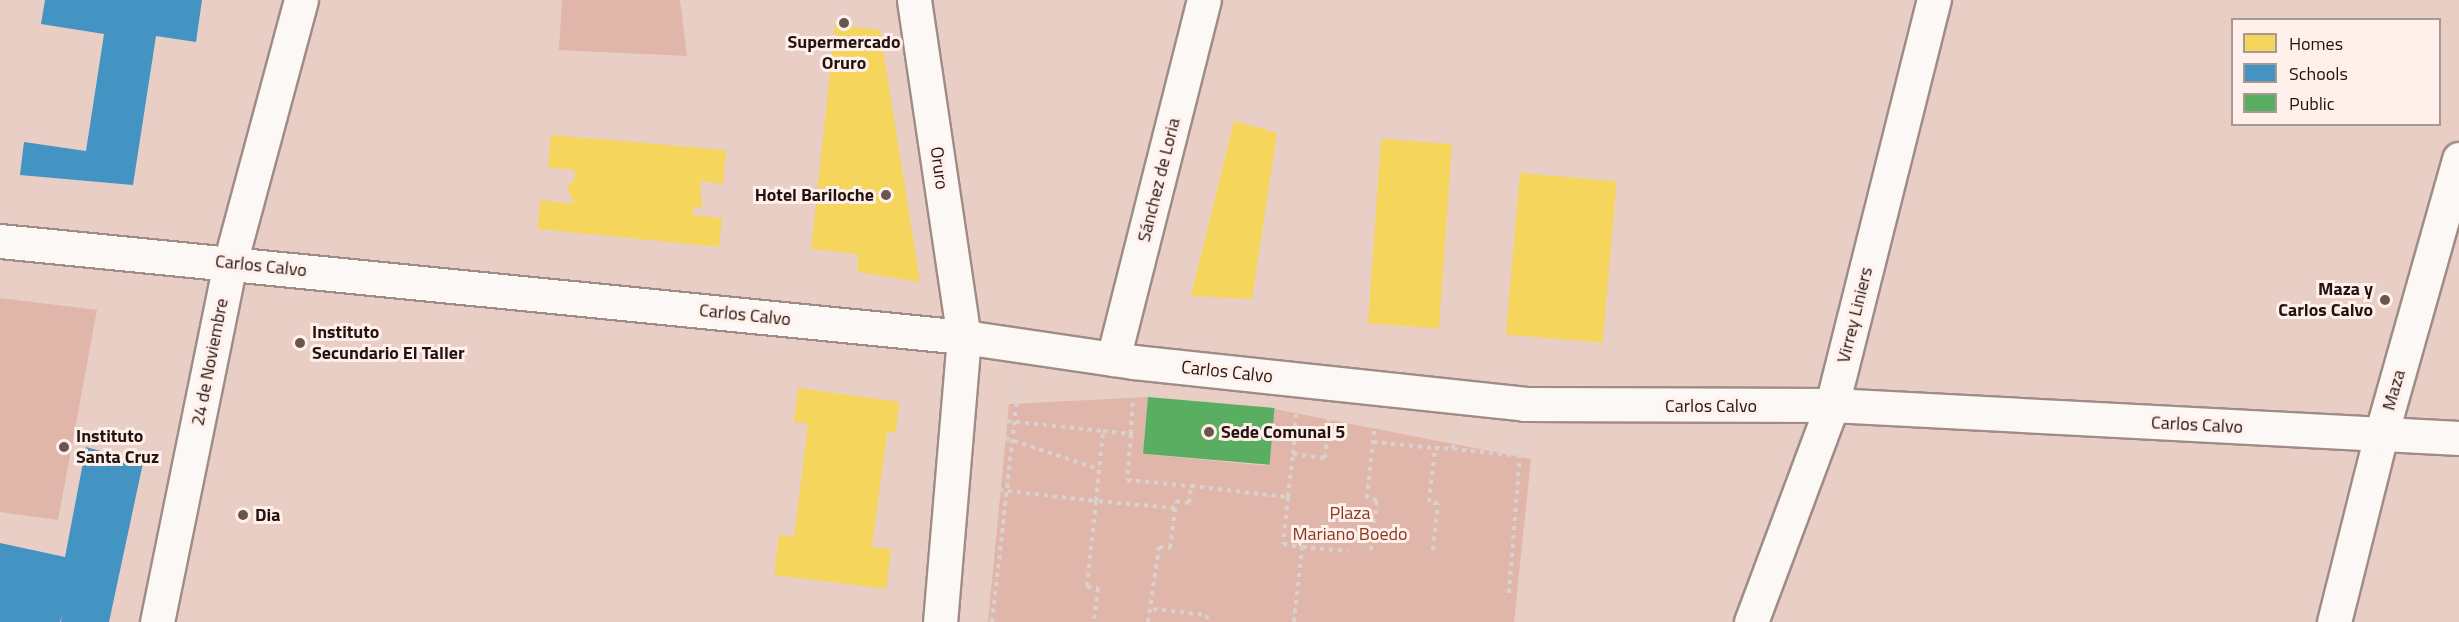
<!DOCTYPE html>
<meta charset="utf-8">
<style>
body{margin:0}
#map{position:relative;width:2459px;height:622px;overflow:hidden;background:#e8cec5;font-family:"Titillium Web",sans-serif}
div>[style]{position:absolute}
.green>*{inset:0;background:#dfb6a9}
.homes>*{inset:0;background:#f6d55c;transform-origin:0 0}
.schools>*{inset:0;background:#4393c3}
.public>*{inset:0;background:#5aae61;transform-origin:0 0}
.path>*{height:4px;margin-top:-2px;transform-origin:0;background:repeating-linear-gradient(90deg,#dad1ce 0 4.5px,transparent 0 9px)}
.roads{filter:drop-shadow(2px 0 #9f8c86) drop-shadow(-2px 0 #9f8c86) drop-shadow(0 2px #9f8c86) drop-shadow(0 -2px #9f8c86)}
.minor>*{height:33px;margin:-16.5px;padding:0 16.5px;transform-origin:16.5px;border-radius:16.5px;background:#fcf8f6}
.dots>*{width:16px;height:16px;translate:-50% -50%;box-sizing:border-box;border:3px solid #fff0eb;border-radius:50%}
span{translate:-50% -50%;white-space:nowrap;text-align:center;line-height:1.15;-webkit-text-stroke:6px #fff0eb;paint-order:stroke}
.poi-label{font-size:18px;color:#24130e;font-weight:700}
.right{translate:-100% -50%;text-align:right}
.left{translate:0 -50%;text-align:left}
.street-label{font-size:18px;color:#24130e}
.park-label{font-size:18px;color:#853921}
.legend{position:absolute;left:2231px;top:18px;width:210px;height:108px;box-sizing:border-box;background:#fff0eb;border:2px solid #a79893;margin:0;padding:8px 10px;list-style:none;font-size:18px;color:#24130e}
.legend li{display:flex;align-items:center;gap:12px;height:30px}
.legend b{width:30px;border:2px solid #a79893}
</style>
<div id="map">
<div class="green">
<i style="clip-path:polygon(562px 0,680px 0,687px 56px,559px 50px)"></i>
<i style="clip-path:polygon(0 298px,97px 310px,58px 520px,0 512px)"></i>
<i style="clip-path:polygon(1148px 397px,1143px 454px,1269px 466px,1274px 409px,1531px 459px,1514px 622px,988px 622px,1009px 404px)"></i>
</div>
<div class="homes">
<i style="clip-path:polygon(835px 25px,880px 30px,920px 282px,858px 272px,857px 254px,811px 249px)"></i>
<i style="clip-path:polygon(1234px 121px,1277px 133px,1252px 299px,1191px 296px)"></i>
<i style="clip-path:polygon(551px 135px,726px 150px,723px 184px,700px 181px,702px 209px,695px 206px,692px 215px,722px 218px,719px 247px,538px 229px,540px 200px,574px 204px,567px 185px,574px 181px,575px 170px,548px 167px)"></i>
<i style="left:1381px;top:139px;width:71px;height:185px;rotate:4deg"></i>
<i style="left:1520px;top:173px;width:97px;height:162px;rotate:5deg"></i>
<i style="clip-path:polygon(798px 388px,899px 402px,896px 431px,887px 433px,872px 547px,891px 549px,886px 589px,774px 575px,779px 535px,794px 537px,808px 424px,794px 422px)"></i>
</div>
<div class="schools">
<i style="clip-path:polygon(45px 0,202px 0,196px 42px,156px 36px,133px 185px,20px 175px,24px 142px,86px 151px,104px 34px,41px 24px)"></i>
<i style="clip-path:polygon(86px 447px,143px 463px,109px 622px,61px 622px,62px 616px,60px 622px,0 622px,0 543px,65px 557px)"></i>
</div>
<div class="public">
<i style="left:1148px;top:397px;width:127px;height:57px;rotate:5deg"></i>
</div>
<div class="path">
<i style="left:1007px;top:421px;width:97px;rotate:5.9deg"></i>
<i style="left:1131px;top:434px;width:38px;rotate:-87deg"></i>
<i style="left:1005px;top:438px;width:99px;rotate:18.3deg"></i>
<i style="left:1373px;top:442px;width:62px;rotate:5.5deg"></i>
<i style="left:1453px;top:449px;width:67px;rotate:6deg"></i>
<i style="left:1293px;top:454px;width:41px;rotate:-85.8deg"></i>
<i style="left:999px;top:490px;width:98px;rotate:6.5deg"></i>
<i style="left:1096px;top:501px;width:86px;rotate:96deg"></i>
<i style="left:1087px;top:587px;width:11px;rotate:5deg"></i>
<i style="left:1098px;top:588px;width:34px;rotate:97deg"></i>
<i style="left:1288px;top:497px;width:43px;rotate:-83.4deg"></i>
<i style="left:1293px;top:454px;width:32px;rotate:7deg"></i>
<i style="left:1325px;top:458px;width:41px;rotate:-84.4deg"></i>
<i style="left:1175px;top:508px;width:79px;rotate:-174.9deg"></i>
<i style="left:1096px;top:501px;width:70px;rotate:-84.3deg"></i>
<i style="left:1103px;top:431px;width:28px;rotate:6deg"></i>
<i style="left:1131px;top:434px;width:46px;rotate:95deg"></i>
<i style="left:1127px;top:480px;width:64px;rotate:5.4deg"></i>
<i style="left:1371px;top:550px;width:50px;rotate:-83.2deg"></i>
<i style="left:1377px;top:500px;width:10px;rotate:-169deg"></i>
<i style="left:1367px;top:498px;width:76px;rotate:-84deg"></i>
<i style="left:1433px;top:550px;width:47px;rotate:-83.9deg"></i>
<i style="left:1438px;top:503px;width:9px;rotate:-174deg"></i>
<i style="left:1429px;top:502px;width:54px;rotate:-83.7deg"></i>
<i style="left:1435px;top:448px;width:18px;rotate:3deg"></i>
<i style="left:1453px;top:449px;width:16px;rotate:-86deg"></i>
<i style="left:1509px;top:593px;width:154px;rotate:-85.5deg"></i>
<i style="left:1153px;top:609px;width:54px;rotate:6.3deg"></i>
<i style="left:1207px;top:615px;width:7px;rotate:98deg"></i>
<i style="left:992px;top:622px;width:243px;rotate:-83.6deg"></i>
<i style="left:1148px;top:622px;width:76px;rotate:-81.7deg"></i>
<i style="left:1159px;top:547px;width:11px;rotate:5deg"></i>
<i style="left:1170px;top:548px;width:47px;rotate:-82.7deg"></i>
<i style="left:1176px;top:501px;width:13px;rotate:9deg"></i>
<i style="left:1189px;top:503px;width:17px;rotate:-83deg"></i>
<i style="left:1191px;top:486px;width:98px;rotate:6.5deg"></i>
<i style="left:1288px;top:497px;width:47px;rotate:96.1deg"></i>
<i style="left:1283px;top:544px;width:19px;rotate:9deg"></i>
<i style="left:1294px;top:622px;width:75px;rotate:-83.9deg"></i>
<i style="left:1302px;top:547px;width:46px;rotate:5deg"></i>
</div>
<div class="roads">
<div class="minor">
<i style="left:914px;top:0;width:341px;rotate:81.6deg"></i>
<i style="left:964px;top:337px;width:286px;rotate:94.8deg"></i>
<i style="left:0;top:241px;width:969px;rotate:5.69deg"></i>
<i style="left:964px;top:337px;width:172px;rotate:8.4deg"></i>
<i style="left:1134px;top:362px;width:392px;rotate:6.1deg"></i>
<i style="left:1524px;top:404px;width:308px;rotate:0.2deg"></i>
<i style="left:1832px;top:405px;width:628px;rotate:3.01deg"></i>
<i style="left:1113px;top:359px;width:370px;rotate:-75.8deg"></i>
<i style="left:157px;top:622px;width:366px;rotate:-78.5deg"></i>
<i style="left:230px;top:263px;width:272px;rotate:-74.9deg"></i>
<i style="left:1751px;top:622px;width:232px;rotate:-69.5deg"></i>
<i style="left:1832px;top:405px;width:418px;rotate:-75.9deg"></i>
<i style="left:2334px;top:622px;width:193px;rotate:-75.9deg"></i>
<i style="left:2381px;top:435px;width:287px;rotate:-74.2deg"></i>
</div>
</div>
<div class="dots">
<i style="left:844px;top:23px;background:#69544e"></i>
<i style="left:886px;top:195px;background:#69544e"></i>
<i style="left:2385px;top:300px;background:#69544e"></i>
<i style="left:300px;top:343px;background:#69544e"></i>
<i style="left:1209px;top:432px;background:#69544e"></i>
<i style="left:64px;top:447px;background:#69544e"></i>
<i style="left:243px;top:515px;background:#69544e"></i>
</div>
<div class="poi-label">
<span style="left:844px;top:53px">Supermercado<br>Oruro</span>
<span class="right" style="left:874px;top:195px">Hotel Bariloche</span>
<span class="right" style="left:2373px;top:300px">Maza y<br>Carlos Calvo</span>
<span class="left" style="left:312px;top:343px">Instituto<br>Secundario El Taller</span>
<span class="left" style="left:1221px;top:432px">Sede Comunal 5</span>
<span class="left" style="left:76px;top:447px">Instituto<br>Santa Cruz</span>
<span class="left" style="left:255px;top:515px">Dia</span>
</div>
<div class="street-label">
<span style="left:939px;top:168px;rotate:82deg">Oruro</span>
<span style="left:1159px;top:180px;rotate:-76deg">Sánchez de Loria</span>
<span style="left:261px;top:266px;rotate:6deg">Carlos Calvo</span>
<span style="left:745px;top:315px;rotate:6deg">Carlos Calvo</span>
<span style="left:1855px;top:315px;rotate:-76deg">Virrey Liniers</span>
<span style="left:210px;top:362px;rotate:-79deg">24 de Noviembre</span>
<span style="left:1227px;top:372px;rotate:6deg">Carlos Calvo</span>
<span style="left:2394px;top:390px;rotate:-74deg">Maza</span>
<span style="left:1711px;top:406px">Carlos Calvo</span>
<span style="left:2197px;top:425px;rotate:3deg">Carlos Calvo</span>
</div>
<div class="park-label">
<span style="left:1350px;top:524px">Plaza<br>Mariano Boedo</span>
</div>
<ul class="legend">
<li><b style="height:16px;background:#f6d55c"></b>Homes</li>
<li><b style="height:16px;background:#4393c3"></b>Schools</li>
<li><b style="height:16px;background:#5aae61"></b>Public</li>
</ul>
</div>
